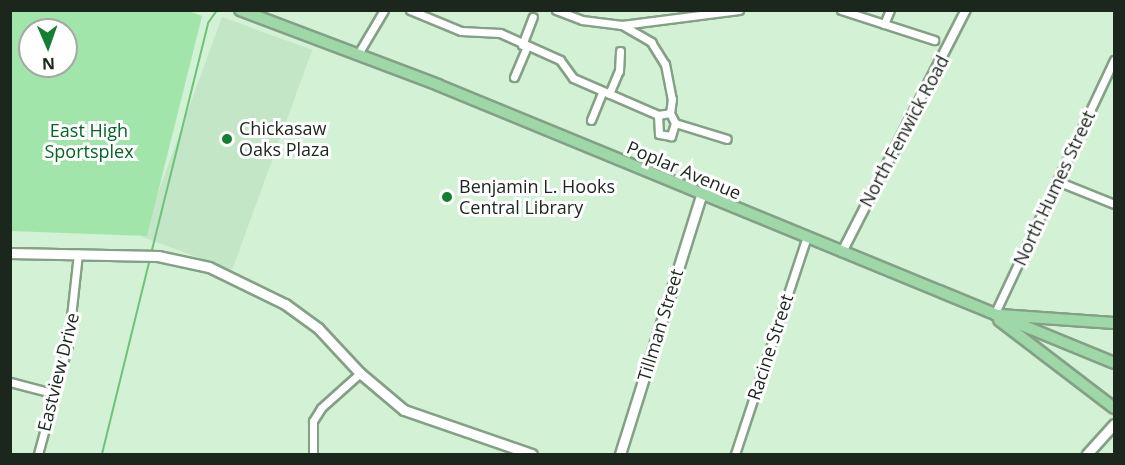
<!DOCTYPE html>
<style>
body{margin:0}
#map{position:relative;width:1125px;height:465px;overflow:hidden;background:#d3f1d5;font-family:"Open Sans",sans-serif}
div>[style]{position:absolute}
.built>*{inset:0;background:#c3e6c6;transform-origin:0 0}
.green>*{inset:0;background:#a2e5aa}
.stream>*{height:2px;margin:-1px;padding:0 1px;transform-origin:1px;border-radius:1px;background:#6fc17b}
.roads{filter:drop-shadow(2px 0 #84a086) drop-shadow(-2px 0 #84a086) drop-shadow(0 2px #84a086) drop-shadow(0 -2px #84a086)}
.minor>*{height:7px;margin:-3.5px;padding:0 3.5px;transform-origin:3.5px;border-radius:3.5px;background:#fff}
.tertiary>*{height:8px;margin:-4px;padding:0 4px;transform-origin:4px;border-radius:4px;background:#fff}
.secondary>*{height:9px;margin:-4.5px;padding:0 4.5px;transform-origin:4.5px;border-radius:4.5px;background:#fff}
.primary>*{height:10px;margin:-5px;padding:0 5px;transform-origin:5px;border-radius:5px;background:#9ed8a8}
.dots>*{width:16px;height:16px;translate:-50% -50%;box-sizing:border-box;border:3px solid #fff;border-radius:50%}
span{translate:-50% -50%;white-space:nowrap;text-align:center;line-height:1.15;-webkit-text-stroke:6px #fff;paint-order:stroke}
.poi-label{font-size:18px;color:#1b261c}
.left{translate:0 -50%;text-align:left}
.park-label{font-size:18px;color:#046524}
.street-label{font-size:18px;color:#1b261c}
.frame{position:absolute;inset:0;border:12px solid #1b261c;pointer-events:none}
.north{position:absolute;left:18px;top:18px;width:60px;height:60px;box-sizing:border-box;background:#fff;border:2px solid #a4a8a4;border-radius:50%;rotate:178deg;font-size:16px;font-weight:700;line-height:24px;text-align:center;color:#1b261c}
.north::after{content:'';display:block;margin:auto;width:21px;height:27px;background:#157e33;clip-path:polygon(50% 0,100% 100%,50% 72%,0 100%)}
</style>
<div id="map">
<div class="built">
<i style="left:222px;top:17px;width:96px;height:234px;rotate:20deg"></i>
</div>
<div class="green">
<i style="clip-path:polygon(evenodd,186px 10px,202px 16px,147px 236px,11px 231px,11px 11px,186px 10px,30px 30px,66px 30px,66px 66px,30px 66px,30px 30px)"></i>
</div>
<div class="stream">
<i style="left:151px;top:254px;width:238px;rotate:-76.1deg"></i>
<i style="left:208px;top:23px;width:16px;rotate:-55deg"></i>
<i style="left:102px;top:454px;width:201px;rotate:-76.2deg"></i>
</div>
<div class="roads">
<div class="minor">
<i style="left:410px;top:10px;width:55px;rotate:22.4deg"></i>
<i style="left:461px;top:31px;width:39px;rotate:3deg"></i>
<i style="left:500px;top:33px;width:66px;rotate:24.2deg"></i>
<i style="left:560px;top:60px;width:22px;rotate:54deg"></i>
<i style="left:573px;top:78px;width:93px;rotate:23.5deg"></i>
<i style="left:658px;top:115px;width:12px;rotate:-9deg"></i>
<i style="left:670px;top:113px;width:11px;rotate:63deg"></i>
<i style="left:675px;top:123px;width:14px;rotate:107deg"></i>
<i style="left:671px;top:136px;width:12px;rotate:-171deg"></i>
<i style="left:659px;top:134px;width:19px;rotate:-93deg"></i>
<i style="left:556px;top:10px;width:28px;rotate:21deg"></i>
<i style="left:582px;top:20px;width:40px;rotate:7.1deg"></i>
<i style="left:622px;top:25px;width:118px;rotate:-7.3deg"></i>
<i style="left:841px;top:10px;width:98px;rotate:17.9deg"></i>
<i style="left:884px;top:24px;width:15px;rotate:-67deg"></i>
<i style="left:622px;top:25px;width:34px;rotate:30deg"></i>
<i style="left:651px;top:42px;width:26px;rotate:58deg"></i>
<i style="left:665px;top:64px;width:36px;rotate:79deg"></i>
<i style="left:672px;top:99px;width:14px;rotate:98deg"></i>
<i style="left:522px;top:45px;width:30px;rotate:-69deg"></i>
<i style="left:358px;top:54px;width:51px;rotate:-59.4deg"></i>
<i style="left:514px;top:77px;width:33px;rotate:-67deg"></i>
<i style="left:609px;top:94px;width:25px;rotate:-67deg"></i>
<i style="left:619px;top:71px;width:20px;rotate:-87deg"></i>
<i style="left:591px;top:120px;width:31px;rotate:-68deg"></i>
<i style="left:675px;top:123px;width:54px;rotate:17.1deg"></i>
<i style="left:1057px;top:181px;width:61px;rotate:22deg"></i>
<i style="left:994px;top:315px;width:282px;rotate:-64.8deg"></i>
<i style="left:10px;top:382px;width:43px;rotate:14.7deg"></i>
<i style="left:38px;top:454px;width:114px;rotate:-74.7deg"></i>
<i style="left:68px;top:344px;width:91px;rotate:-83.7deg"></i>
<i style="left:313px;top:454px;width:33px;rotate:-90deg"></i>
<i style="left:313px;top:421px;width:15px;rotate:-58deg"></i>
<i style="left:321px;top:408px;width:52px;rotate:-41.9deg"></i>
<i style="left:735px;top:454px;width:226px;rotate:-71.7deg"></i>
</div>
<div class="tertiary">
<i style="left:842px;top:252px;width:272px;rotate:-62.9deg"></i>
</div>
<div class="secondary">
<i style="left:10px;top:253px;width:148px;rotate:1.2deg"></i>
<i style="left:158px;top:256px;width:52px;rotate:12.2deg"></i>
<i style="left:209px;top:267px;width:85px;rotate:26deg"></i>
<i style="left:285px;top:304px;width:41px;rotate:36deg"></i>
<i style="left:318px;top:328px;width:62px;rotate:47deg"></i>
<i style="left:360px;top:373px;width:57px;rotate:40.1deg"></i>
<i style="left:404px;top:410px;width:135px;rotate:19deg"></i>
<i style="left:620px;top:454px;width:271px;rotate:-72.6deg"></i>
<i style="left:1087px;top:454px;width:40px;rotate:-48deg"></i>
</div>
<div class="primary">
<i style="left:240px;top:10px;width:212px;rotate:20.7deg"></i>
<i style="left:438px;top:85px;width:731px;rotate:22.35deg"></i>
<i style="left:1000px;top:315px;width:114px;rotate:4deg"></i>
<i style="left:999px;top:320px;width:145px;rotate:37.4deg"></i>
</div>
</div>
<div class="dots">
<i style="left:227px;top:139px;background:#157e33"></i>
<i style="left:447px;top:197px;background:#157e33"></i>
</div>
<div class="poi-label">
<span class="left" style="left:239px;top:139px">Chickasaw<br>Oaks Plaza</span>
<span class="left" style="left:459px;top:197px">Benjamin L. Hooks<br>Central Library</span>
</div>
<div class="park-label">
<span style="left:89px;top:141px">East High<br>Sportsplex</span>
</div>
<div class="street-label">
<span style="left:904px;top:131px;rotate:-62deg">North Fenwick Road</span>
<span style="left:684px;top:170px;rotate:23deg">Poplar Avenue</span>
<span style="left:1054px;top:188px;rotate:-65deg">North Humes Street</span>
<span style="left:660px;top:325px;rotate:-73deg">Tillman Street</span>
<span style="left:770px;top:347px;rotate:-72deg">Racine Street</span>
<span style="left:58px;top:372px;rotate:-76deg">Eastview Drive</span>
</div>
<div class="frame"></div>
<div class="north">N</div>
</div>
